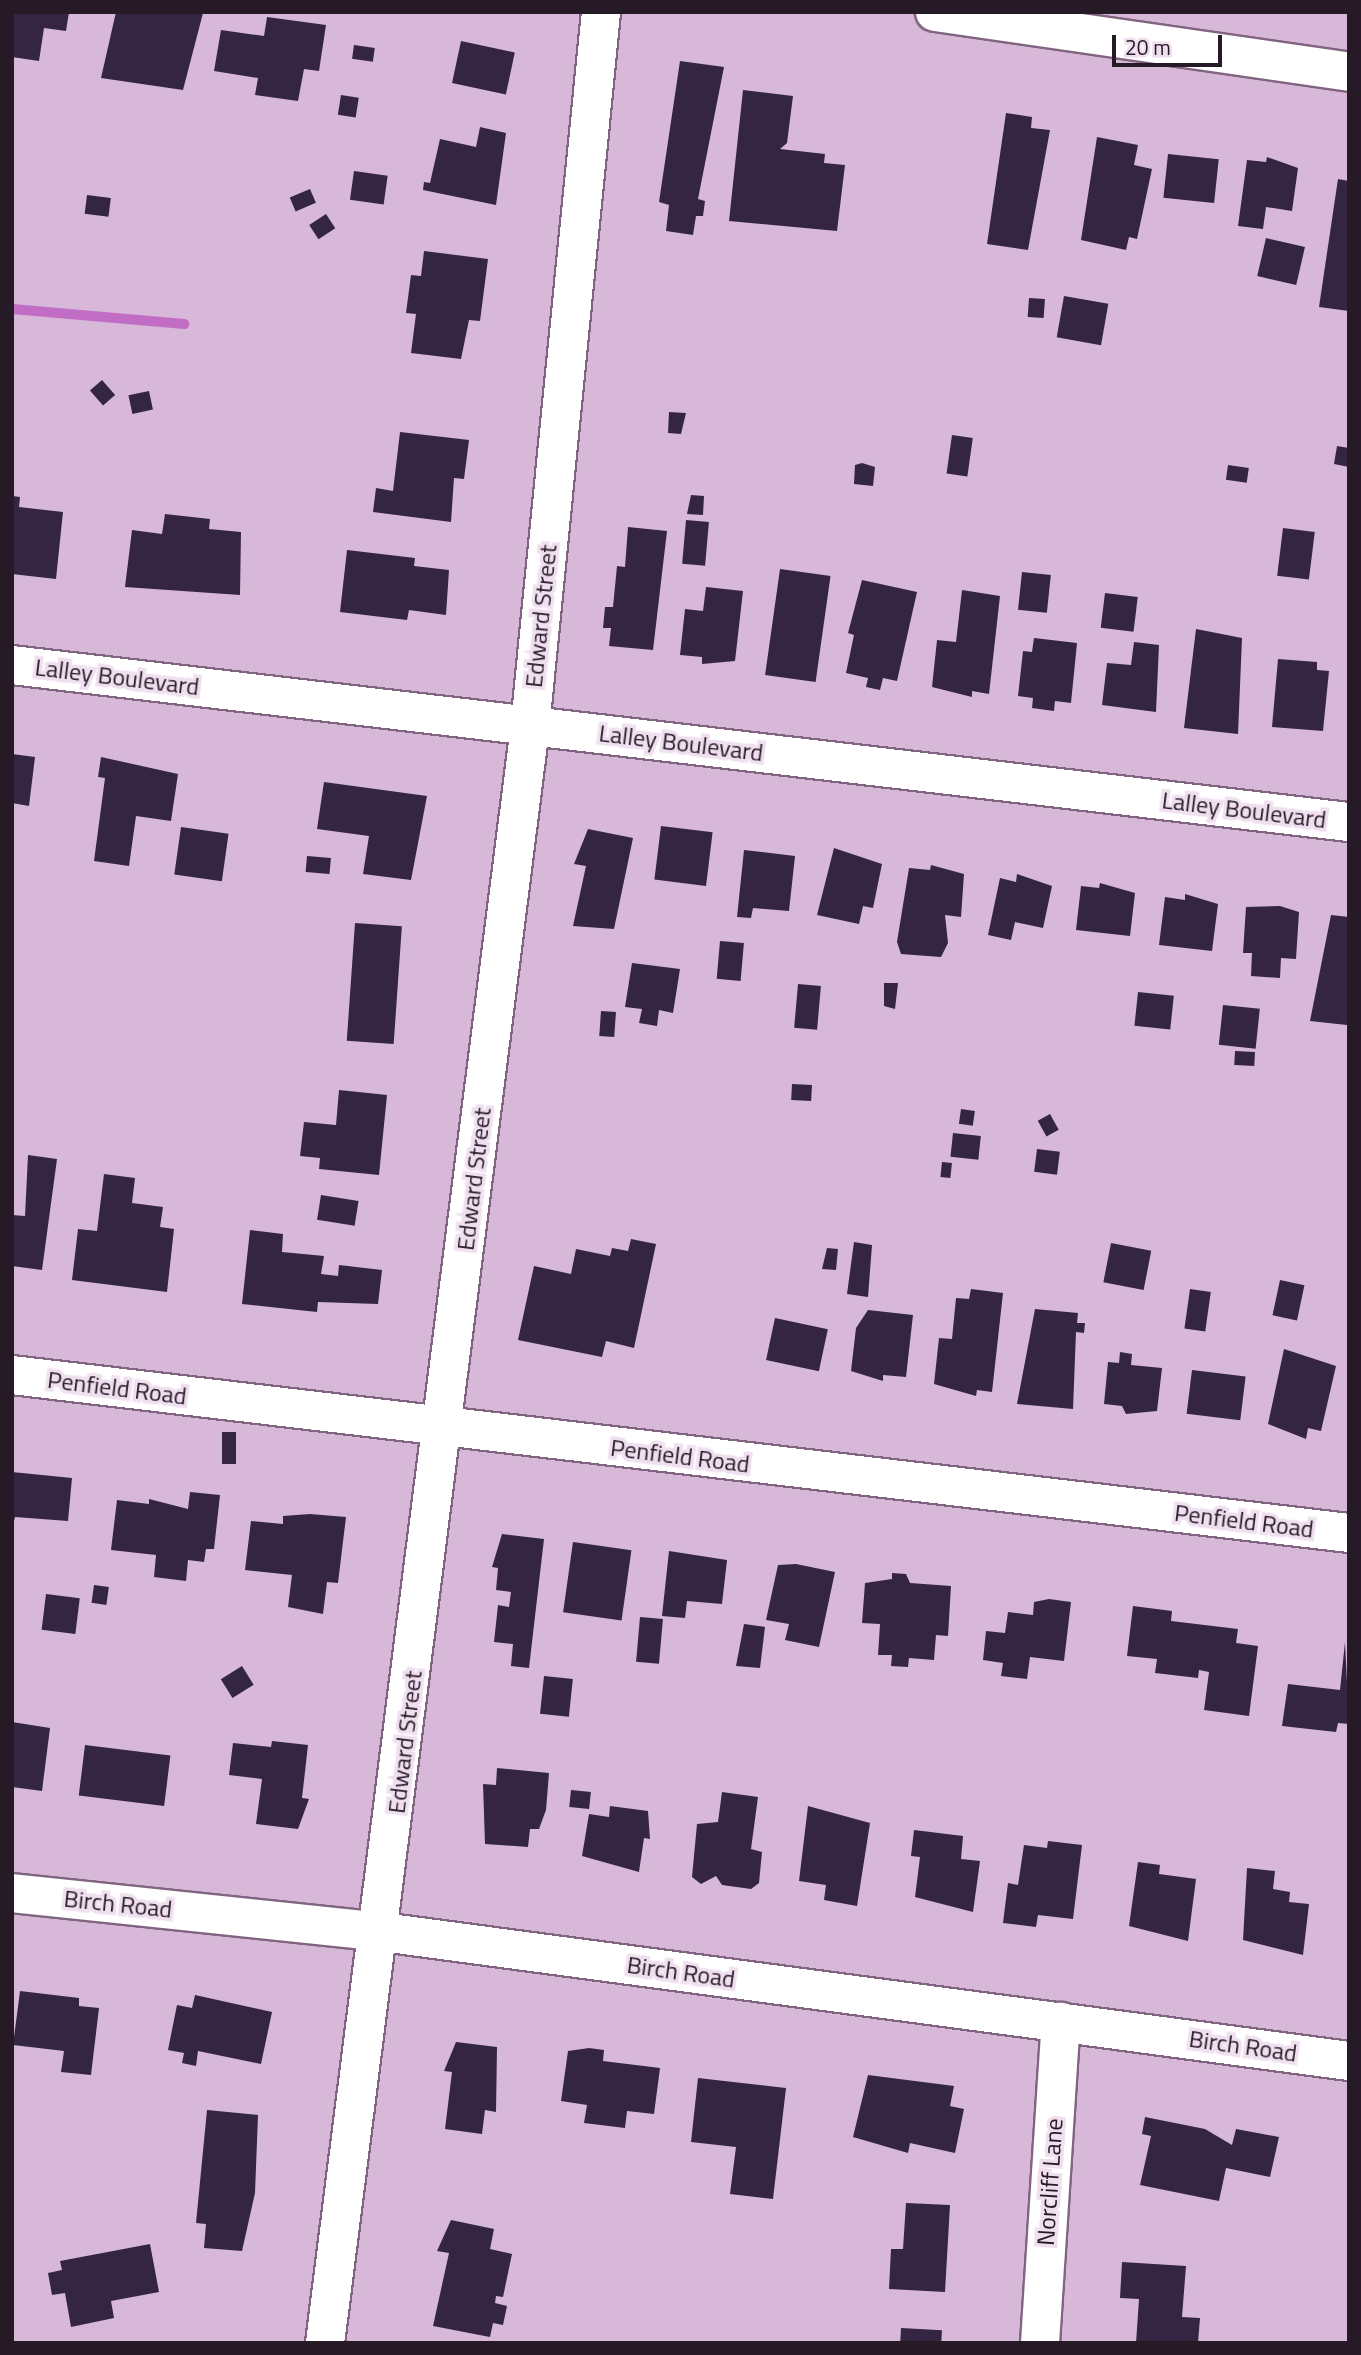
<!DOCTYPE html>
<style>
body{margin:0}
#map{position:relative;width:1361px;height:2355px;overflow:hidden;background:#d7b8d8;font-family:"Titillium Web",sans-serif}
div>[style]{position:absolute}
.stream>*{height:10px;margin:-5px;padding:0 5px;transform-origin:5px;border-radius:5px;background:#c16dc5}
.building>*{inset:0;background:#342643;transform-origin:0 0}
.roads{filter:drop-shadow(2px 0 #806480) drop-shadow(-2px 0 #806480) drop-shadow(0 2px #806480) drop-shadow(0 -2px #806480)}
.minor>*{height:38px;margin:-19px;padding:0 19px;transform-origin:19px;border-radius:19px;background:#fff}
span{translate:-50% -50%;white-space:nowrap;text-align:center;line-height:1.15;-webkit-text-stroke:7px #efdfef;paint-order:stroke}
.street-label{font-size:24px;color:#261a26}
.frame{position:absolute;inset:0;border:14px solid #261a26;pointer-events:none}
.scale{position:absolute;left:1112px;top:35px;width:110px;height:32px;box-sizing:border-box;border:4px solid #261a26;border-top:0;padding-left:9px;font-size:21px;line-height:24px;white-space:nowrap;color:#261a26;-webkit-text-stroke:5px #efdfef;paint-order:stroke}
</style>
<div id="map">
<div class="stream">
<i style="left:12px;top:309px;width:173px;rotate:5deg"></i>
</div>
<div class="building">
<i style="clip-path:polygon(12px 12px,69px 12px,66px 31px,44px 28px,39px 61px,12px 57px)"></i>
<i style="clip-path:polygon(116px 12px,203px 13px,183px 90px,101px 78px)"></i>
<i style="clip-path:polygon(267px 17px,326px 25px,319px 71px,304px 69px,298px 101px,255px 95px,258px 78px,214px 71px,221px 30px,264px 36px)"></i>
<i style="left:461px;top:41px;width:55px;height:43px;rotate:12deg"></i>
<i style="left:354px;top:45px;width:21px;height:14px;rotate:8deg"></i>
<i style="clip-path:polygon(680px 61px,724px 67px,698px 199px,705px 201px,703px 216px,696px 216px,693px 235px,666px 231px,669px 205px,659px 202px)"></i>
<i style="clip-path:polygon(743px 90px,793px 96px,787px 143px,780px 149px,825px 154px,824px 163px,845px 165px,837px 231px,729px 221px)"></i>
<i style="left:341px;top:95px;width:18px;height:20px;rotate:9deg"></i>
<i style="clip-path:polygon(1006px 113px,1032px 117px,1031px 128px,1050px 130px,1028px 250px,987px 244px)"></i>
<i style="clip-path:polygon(480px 127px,506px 133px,496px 205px,423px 190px,424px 182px,430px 183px,440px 139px,476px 147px)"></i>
<i style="clip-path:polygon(1097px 137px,1138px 145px,1134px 165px,1152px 169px,1137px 239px,1129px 237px,1126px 250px,1081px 240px)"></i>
<i style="left:1168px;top:154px;width:51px;height:44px;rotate:6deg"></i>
<i style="clip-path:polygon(1267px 157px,1298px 168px,1292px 211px,1266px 207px,1263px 229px,1238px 226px,1247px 160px,1266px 162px)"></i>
<i style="left:354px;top:171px;width:34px;height:29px;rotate:8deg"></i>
<i style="clip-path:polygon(1338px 179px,1349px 181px,1349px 311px,1319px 307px)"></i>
<i style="left:310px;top:189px;width:15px;height:22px;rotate:67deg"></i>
<i style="left:87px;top:195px;width:24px;height:19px;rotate:7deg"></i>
<i style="left:326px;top:214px;width:17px;height:20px;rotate:57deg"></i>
<i style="left:1266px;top:238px;width:40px;height:39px;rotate:13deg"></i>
<i style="clip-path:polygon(424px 251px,488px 259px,480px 321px,469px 320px,461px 359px,411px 353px,416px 314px,406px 313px,411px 275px,421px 276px)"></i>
<i style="left:1064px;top:296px;width:45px;height:42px;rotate:10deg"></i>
<i style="left:1029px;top:298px;width:16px;height:19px;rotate:4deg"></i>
<i style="left:102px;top:380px;width:20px;height:16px;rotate:49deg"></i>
<i style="left:149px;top:391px;width:19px;height:21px;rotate:78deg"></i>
<i style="clip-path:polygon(669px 412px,686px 413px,681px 434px,668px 433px)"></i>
<i style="clip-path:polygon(400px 432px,469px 440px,464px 479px,454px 478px,451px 522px,373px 512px,376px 488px,393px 491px)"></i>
<i style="left:952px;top:435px;width:21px;height:39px;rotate:8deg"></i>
<i style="clip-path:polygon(1337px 446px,1349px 448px,1349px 467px,1334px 464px)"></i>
<i style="clip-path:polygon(862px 463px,875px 467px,873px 486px,854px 484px,855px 465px)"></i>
<i style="left:1228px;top:465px;width:21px;height:15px;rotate:8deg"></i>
<i style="clip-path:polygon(691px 495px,704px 496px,703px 515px,687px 514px)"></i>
<i style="clip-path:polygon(12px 496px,20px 497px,19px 507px,63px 512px,56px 579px,12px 574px)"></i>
<i style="clip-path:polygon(165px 514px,210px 519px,209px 529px,241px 532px,240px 595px,125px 587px,132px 530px,162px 534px)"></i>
<i style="left:686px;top:520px;width:23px;height:44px;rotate:5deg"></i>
<i style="clip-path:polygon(628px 527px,667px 531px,653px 650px,609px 646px,611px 628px,603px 628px,605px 607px,613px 607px,617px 566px,625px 567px)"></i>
<i style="left:1283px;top:528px;width:32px;height:48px;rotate:7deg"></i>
<i style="clip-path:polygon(347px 550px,415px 558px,414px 566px,449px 570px,446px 615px,409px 610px,407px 620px,340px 612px)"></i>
<i style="left:780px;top:569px;width:51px;height:107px;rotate:8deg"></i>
<i style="left:1022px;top:572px;width:29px;height:38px;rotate:6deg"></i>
<i style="clip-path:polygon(862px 580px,917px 592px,897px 681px,883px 678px,880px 690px,866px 687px,868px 678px,846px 673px,854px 635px,848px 633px)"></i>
<i style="clip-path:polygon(706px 587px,743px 591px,735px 661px,702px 664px,702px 657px,680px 655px,685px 609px,703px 611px)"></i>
<i style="clip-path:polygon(962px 590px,1000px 596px,989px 694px,972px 691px,972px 697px,932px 687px,937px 640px,956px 642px)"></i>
<i style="left:1105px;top:593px;width:33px;height:35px;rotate:7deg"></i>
<i style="clip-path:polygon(1196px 629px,1242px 638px,1238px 734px,1184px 728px)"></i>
<i style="clip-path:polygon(1034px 638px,1077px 643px,1071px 703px,1055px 701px,1054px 711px,1032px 708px,1033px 698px,1018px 696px,1023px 651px,1032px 652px)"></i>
<i style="clip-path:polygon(1134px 642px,1159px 645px,1156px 712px,1102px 705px,1107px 663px,1131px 665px)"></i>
<i style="clip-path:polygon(1278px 659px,1317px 662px,1317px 670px,1329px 671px,1323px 731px,1272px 727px)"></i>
<i style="clip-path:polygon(12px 754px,35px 757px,29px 806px,12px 803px)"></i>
<i style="clip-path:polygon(101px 757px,178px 774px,171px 821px,136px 816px,129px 866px,94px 861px,105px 778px,98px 777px)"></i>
<i style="clip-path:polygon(324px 782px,427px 796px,411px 880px,363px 874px,369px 836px,317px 829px)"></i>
<i style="left:661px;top:826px;width:52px;height:54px;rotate:7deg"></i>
<i style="left:181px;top:827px;width:48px;height:48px;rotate:8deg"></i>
<i style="clip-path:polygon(588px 829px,633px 838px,614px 929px,573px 926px,586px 866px,574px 864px)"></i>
<i style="clip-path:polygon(834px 848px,882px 864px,873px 908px,863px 906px,859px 924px,817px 915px)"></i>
<i style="clip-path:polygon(744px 850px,795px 856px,789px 911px,753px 908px,751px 918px,737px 917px)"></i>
<i style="left:307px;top:856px;width:24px;height:16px;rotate:5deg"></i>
<i style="clip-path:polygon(931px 865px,964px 874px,961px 917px,945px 915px,948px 943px,941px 957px,901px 954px,897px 942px,909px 868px,930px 870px)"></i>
<i style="clip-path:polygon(1017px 874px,1052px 886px,1043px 928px,1015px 922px,1011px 940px,988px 935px,1000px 878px,1016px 882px)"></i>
<i style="clip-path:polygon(1100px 883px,1135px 893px,1130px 936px,1076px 930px,1081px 886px,1099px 888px)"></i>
<i style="clip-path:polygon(1185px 894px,1218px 904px,1212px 951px,1159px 945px,1165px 897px,1185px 900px)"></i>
<i style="clip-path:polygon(1280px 906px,1299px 912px,1296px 959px,1281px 958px,1280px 978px,1251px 976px,1252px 953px,1243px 953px,1246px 907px)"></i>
<i style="clip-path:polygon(1331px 915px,1349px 917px,1347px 1025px,1310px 1021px)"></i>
<i style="left:355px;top:923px;width:47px;height:118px;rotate:4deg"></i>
<i style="left:720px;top:941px;width:24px;height:38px;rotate:5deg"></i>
<i style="clip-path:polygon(632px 963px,680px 969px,673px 1013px,659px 1010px,657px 1026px,639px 1023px,642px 1009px,625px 1007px)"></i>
<i style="clip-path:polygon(884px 983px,898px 983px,895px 1009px,884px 1006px)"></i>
<i style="left:798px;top:984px;width:23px;height:44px;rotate:5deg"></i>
<i style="left:1138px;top:992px;width:36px;height:34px;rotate:6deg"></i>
<i style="left:1223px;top:1005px;width:37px;height:40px;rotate:6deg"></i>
<i style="left:601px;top:1011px;width:15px;height:25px;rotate:4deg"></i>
<i style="left:1235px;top:1051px;width:20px;height:14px;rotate:3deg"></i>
<i style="left:792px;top:1084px;width:20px;height:16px;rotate:3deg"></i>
<i style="clip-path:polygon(339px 1090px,387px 1095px,379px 1175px,319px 1169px,320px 1158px,300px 1156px,304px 1122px,336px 1125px)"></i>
<i style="left:961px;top:1109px;width:14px;height:15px;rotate:8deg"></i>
<i style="left:1050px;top:1114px;width:18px;height:14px;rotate:61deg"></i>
<i style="left:953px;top:1133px;width:28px;height:24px;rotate:6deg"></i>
<i style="left:1037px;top:1149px;width:23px;height:23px;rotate:7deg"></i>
<i style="clip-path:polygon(28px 1155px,57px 1159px,42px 1270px,12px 1266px,12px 1215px,25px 1216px)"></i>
<i style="left:942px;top:1162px;width:10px;height:15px;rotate:6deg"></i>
<i style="clip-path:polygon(104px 1174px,135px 1178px,132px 1203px,163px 1207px,160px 1227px,174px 1229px,167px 1292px,72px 1280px,78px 1229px,97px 1231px)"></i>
<i style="left:321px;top:1195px;width:38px;height:25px;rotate:9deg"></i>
<i style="clip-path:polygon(250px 1230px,283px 1234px,282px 1252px,324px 1256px,321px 1274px,338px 1276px,339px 1265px,382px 1270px,378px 1304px,318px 1302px,317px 1312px,242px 1304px)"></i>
<i style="clip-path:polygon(631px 1239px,656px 1244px,634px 1348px,606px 1341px,602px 1357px,518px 1340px,534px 1266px,571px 1274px,576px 1249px,610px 1256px,612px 1248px,628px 1251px)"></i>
<i style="clip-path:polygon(854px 1242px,872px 1245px,868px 1297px,847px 1294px)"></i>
<i style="left:1111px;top:1243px;width:41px;height:40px;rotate:11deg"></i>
<i style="clip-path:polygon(827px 1248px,838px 1249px,836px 1270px,822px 1269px)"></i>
<i style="left:1280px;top:1280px;width:25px;height:36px;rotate:12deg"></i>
<i style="clip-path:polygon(971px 1289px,1003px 1293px,992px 1392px,977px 1390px,976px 1396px,934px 1384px,939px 1338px,952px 1339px,956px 1298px,969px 1299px)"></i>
<i style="left:1190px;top:1289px;width:21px;height:40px;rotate:8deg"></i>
<i style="clip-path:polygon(1035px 1309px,1078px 1313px,1077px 1323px,1085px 1323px,1084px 1333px,1076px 1332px,1073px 1409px,1017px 1404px)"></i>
<i style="clip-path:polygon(868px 1310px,913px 1315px,906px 1377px,883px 1375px,883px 1381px,851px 1371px,856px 1328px)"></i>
<i style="left:775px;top:1318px;width:54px;height:43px;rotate:12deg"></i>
<i style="clip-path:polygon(1284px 1349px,1336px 1366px,1321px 1431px,1308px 1428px,1306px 1439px,1268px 1424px)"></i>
<i style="clip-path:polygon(1120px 1352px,1132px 1354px,1131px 1365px,1162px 1368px,1157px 1411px,1126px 1414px,1122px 1406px,1104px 1404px,1108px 1362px,1119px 1363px)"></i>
<i style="left:1192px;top:1370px;width:54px;height:44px;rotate:7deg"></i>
<i style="left:222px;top:1432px;width:14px;height:32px"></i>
<i style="clip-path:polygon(12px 1472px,72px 1478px,68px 1521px,15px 1517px,12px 1529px)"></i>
<i style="clip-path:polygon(190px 1492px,220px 1495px,214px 1549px,206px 1549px,204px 1562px,188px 1560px,186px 1581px,154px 1577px,156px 1555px,111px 1550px,117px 1500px,149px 1504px,149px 1499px,188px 1509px)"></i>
<i style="clip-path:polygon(310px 1514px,346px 1517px,338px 1583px,327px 1582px,323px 1614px,288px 1607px,292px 1575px,245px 1570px,251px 1521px,283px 1524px,283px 1516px)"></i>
<i style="clip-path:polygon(502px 1534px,544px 1539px,529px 1668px,511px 1666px,513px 1644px,494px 1642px,498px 1605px,509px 1607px,511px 1592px,496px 1590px,498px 1568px,492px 1567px)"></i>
<i style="left:573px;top:1542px;width:59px;height:71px;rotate:8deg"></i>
<i style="clip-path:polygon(669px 1551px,727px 1560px,722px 1604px,687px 1601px,685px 1618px,662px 1616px)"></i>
<i style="clip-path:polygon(796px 1564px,835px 1572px,819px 1647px,785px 1640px,789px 1624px,766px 1620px,778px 1565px)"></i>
<i style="clip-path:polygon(892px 1573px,906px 1574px,910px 1583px,951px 1586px,948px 1636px,936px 1635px,934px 1660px,909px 1658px,908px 1667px,891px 1666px,892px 1655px,878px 1655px,880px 1624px,862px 1623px,865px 1583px,892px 1579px)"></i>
<i style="left:94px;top:1585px;width:15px;height:18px;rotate:8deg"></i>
<i style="left:46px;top:1594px;width:34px;height:36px;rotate:7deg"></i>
<i style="clip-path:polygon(1049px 1599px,1071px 1602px,1064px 1661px,1030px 1657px,1027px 1679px,1001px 1676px,1003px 1663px,983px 1660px,986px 1631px,1005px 1633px,1008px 1612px,1033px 1615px,1034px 1602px)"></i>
<i style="clip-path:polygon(1133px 1606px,1172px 1611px,1171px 1621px,1238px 1629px,1236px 1643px,1258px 1646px,1249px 1716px,1204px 1710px,1209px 1672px,1199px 1670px,1198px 1678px,1155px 1673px,1157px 1659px,1127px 1656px)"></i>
<i style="left:640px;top:1617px;width:23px;height:45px;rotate:5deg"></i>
<i style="clip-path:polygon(744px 1624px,765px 1627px,760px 1668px,736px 1666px)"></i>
<i style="clip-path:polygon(1345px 1642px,1349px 1724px,1338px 1723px,1336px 1732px,1282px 1726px,1288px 1684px,1340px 1690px)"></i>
<i style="left:242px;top:1666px;width:22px;height:25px;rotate:58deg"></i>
<i style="left:544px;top:1676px;width:29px;height:38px;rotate:6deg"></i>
<i style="clip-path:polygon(12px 1722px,50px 1728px,42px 1791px,12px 1787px)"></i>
<i style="clip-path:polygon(272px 1741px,308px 1745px,302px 1798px,309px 1799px,298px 1829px,256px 1824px,262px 1779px,229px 1775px,233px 1743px,271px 1747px)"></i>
<i style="left:85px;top:1745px;width:86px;height:51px;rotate:7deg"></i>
<i style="clip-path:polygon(497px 1768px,549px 1773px,546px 1810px,539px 1829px,530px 1829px,528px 1847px,485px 1844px,483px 1784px,496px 1785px)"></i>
<i style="left:571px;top:1790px;width:20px;height:17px;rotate:6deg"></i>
<i style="clip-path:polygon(722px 1792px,758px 1797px,751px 1849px,762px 1852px,759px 1883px,751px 1889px,722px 1885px,716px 1876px,701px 1884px,692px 1877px,697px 1824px,718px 1822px)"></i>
<i style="clip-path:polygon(610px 1806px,648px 1811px,650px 1839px,644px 1838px,639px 1872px,582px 1856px,589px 1814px,609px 1817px)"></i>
<i style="clip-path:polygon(808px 1806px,870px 1823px,857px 1906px,824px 1900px,826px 1885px,799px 1881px)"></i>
<i style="clip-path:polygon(914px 1830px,963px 1836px,961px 1859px,980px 1861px,973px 1912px,915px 1897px,920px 1857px,911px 1856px)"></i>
<i style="clip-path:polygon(1048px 1841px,1082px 1845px,1073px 1919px,1038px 1915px,1036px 1927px,1003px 1923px,1008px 1883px,1018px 1885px,1024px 1845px,1047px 1848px)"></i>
<i style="clip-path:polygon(1138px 1862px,1160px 1865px,1159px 1874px,1196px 1879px,1188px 1941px,1129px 1926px)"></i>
<i style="clip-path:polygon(1247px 1868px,1275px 1871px,1273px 1889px,1290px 1892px,1289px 1902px,1309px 1904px,1303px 1955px,1243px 1940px)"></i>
<i style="clip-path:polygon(20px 1991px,79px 1998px,79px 2006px,99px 2008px,91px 2075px,61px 2072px,64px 2051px,13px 2045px)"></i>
<i style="clip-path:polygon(195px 1995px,272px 2012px,261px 2064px,198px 2051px,196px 2066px,182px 2063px,184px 2053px,168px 2050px,177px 2005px,192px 2008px)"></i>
<i style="clip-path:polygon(456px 2042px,497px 2047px,496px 2112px,485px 2110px,482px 2134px,445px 2129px,452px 2072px,444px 2071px)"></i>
<i style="clip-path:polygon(589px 2048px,604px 2050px,603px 2061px,660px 2068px,654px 2114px,627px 2111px,625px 2128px,584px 2123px,587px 2105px,561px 2101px,568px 2051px)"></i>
<i style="clip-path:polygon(868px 2075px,954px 2086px,950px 2106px,964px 2109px,955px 2153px,910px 2143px,908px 2153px,853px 2137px)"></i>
<i style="clip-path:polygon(698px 2078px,786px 2088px,773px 2199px,730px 2194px,736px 2147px,691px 2142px)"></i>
<i style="clip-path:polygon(207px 2110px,258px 2115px,255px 2193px,242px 2251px,204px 2248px,206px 2224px,196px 2223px)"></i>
<i style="clip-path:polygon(1145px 2117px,1205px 2129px,1232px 2145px,1236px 2129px,1279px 2137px,1270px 2177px,1226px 2168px,1219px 2201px,1140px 2185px,1151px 2136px,1142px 2134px)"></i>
<i style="clip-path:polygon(906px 2203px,950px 2205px,945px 2292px,889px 2289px,891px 2249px,903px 2249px)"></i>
<i style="clip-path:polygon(451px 2220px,494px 2229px,490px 2249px,512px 2254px,503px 2297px,496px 2296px,495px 2303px,507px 2306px,503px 2325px,493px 2323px,490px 2337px,433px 2326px,449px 2253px,437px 2251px)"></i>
<i style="clip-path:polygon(150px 2244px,159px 2292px,111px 2301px,114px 2318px,71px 2327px,65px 2293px,52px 2295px,48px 2273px,62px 2270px,60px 2261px)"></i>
<i style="clip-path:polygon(1122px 2262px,1186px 2266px,1182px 2317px,1200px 2318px,1198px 2343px,1136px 2343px,1139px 2299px,1120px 2298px)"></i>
<i style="left:901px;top:2328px;width:41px;height:15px;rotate:3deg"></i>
</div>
<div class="roads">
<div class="minor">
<i style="left:935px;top:12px;width:418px;rotate:8.2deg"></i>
<i style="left:12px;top:665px;width:1346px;rotate:6.7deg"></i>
<i style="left:12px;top:1375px;width:1346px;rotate:6.74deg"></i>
<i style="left:12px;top:1893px;width:372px;rotate:6deg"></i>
<i style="left:382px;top:1932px;width:976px;rotate:7.6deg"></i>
<i style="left:325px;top:2343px;width:1630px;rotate:-82.77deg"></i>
<i style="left:530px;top:726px;width:718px;rotate:-84.32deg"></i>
<i style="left:1040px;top:2343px;width:322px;rotate:-86.3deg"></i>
</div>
</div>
<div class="street-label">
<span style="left:541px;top:616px;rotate:-84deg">Edward Street</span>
<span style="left:117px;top:677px;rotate:7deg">Lalley Boulevard</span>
<span style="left:681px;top:743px;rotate:7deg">Lalley Boulevard</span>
<span style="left:1244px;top:810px;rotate:7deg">Lalley Boulevard</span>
<span style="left:474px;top:1179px;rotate:-83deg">Edward Street</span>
<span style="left:117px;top:1388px;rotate:7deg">Penfield Road</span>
<span style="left:680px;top:1456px;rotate:7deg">Penfield Road</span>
<span style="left:1244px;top:1521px;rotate:7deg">Penfield Road</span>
<span style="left:405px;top:1742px;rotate:-83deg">Edward Street</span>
<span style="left:118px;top:1904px;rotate:6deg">Birch Road</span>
<span style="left:681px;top:1972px;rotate:8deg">Birch Road</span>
<span style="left:1243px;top:2046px;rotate:8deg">Birch Road</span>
<span style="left:1050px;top:2182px;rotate:-86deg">Norcliff Lane</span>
</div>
<div class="frame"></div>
<div class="scale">20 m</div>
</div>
